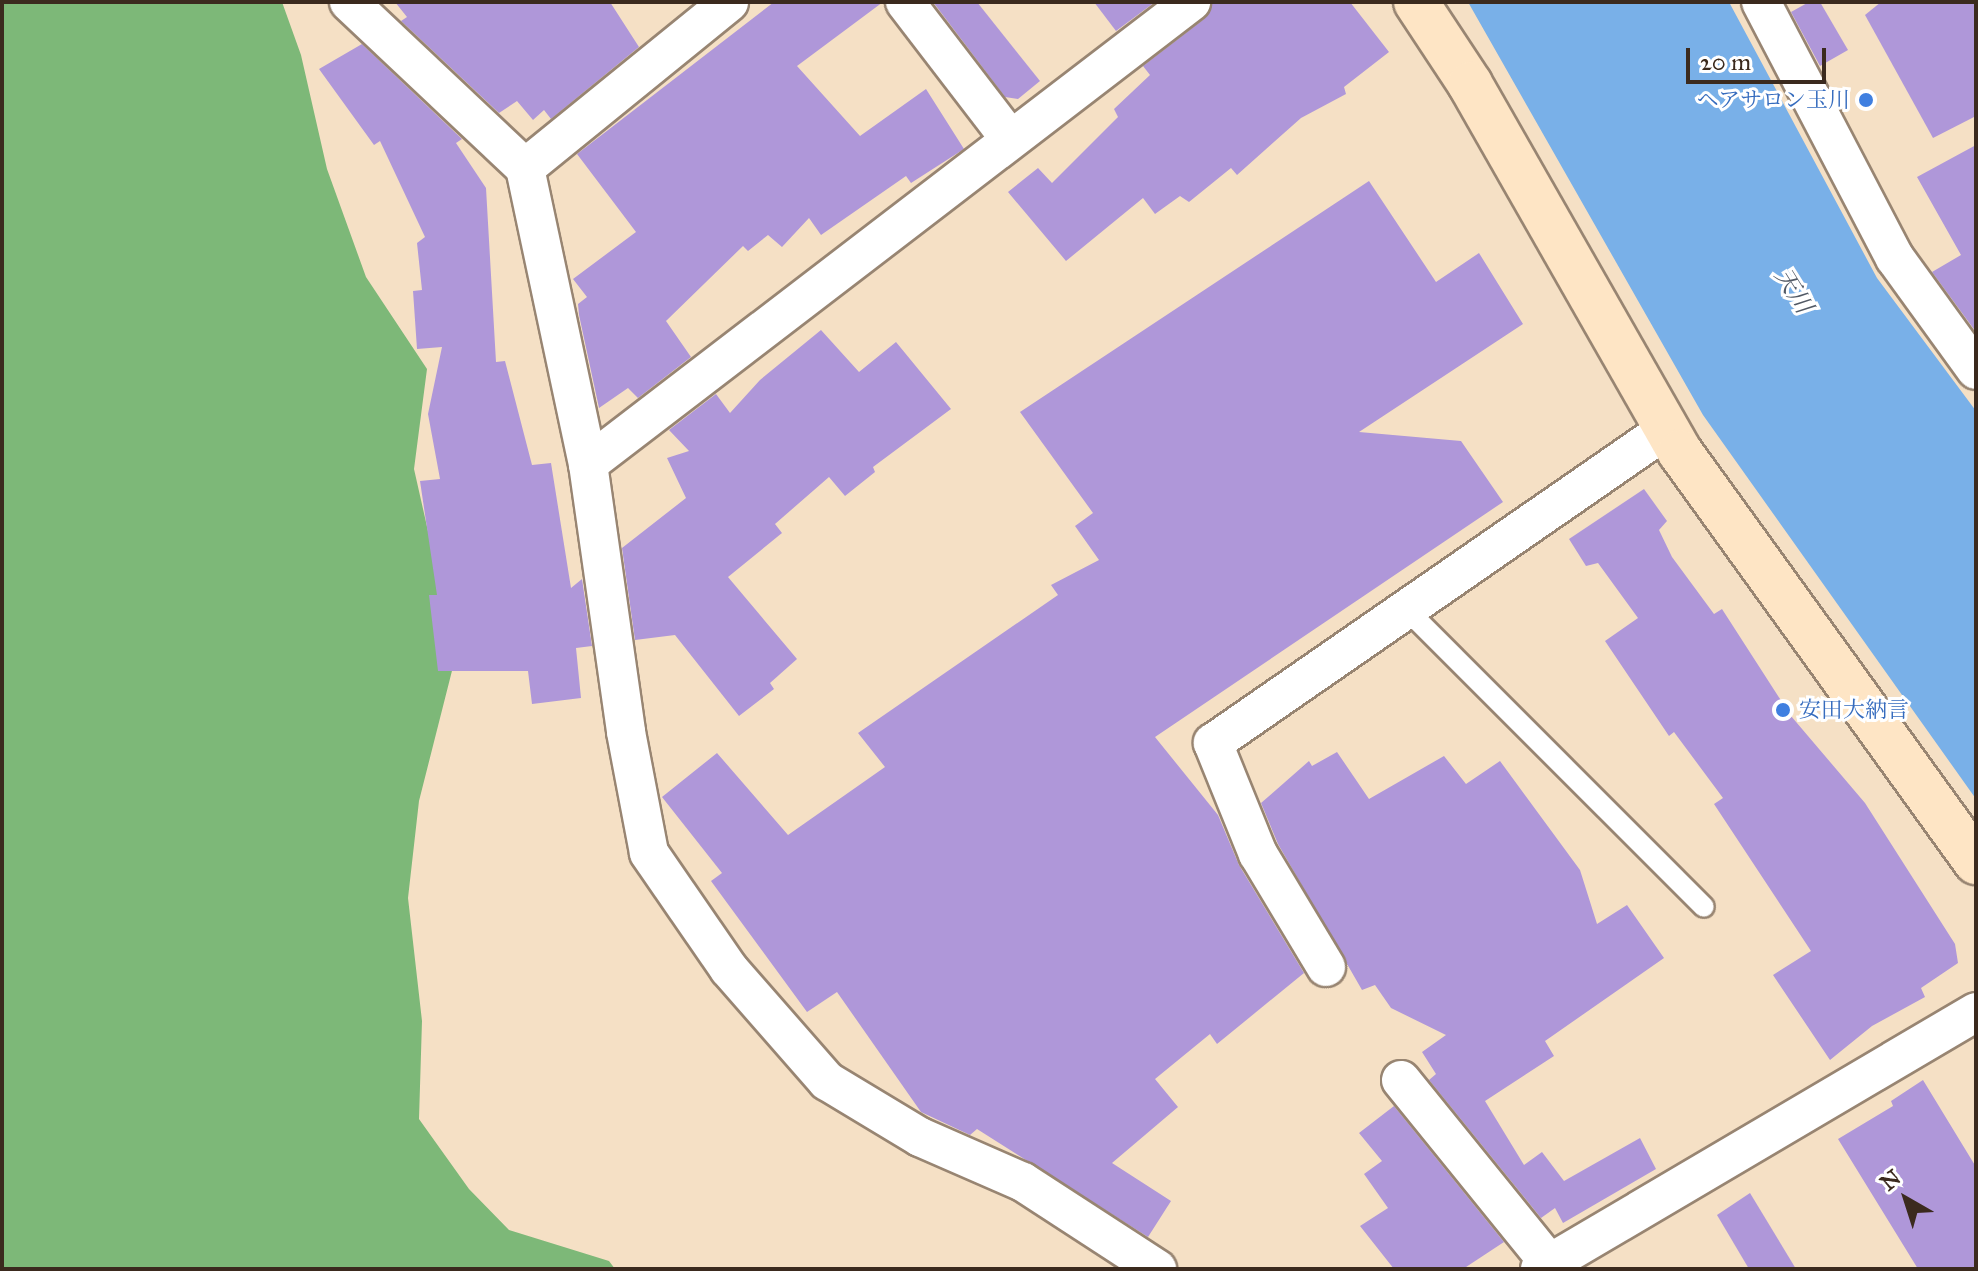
<!DOCTYPE html>
<meta charset="utf-8">
<style>
body{margin:0}
#map{position:relative;width:1978px;height:1271px;overflow:hidden;background:#f5e0c5;font-family:"IM FELL Great Primer","Noto Serif JP",serif}
div>[style]{position:absolute}
.forest>*{inset:0;background:#7db878}
.water>*{inset:0;background:#79b0e8}
.building>*{inset:0;background:#af97d9}
.roads{filter:drop-shadow(2px 0 #988572) drop-shadow(-2px 0 #988572) drop-shadow(0 2px #988572) drop-shadow(0 -2px #988572)}
.lane>*{height:20px;margin:-10px;padding:0 10px;transform-origin:10px;border-radius:10px;background:#fff}
.street>*{height:38px;margin:-19px;padding:0 19px;transform-origin:19px;border-radius:19px;background:#fff}
.secondary>*{height:44px;margin:-22px;padding:0 22px;transform-origin:22px;border-radius:22px;background:#fee5c5}
.dots>*{width:22px;height:22px;translate:-50% -50%;box-sizing:border-box;border:4px solid #fff;border-radius:50%}
span{translate:-50% -50%;white-space:nowrap;text-align:center;line-height:1.15;-webkit-text-stroke:6px #fff;paint-order:stroke}
.shop-label{font-size:22px;color:#366cbe}
.right{translate:-100% -50%;text-align:right}
.left{translate:0 -50%;text-align:left}
.water-label{font-size:24px;color:#515965;font-style:italic}
.frame{position:absolute;inset:0;border:4px solid #3b2a1e;pointer-events:none}
.north{position:absolute;left:1866px;top:1159px;width:80px;height:80px;-webkit-text-stroke:6px #fff;paint-order:stroke;rotate:321deg;font-size:22px;font-weight:700;line-height:32px;text-align:center;color:#3b2a1e}
.north::after{content:'';display:block;margin:auto;width:28px;height:36px;background:#3b2a1e;clip-path:polygon(50% 0,100% 100%,50% 72%,0 100%)}
.scale{position:absolute;left:1686px;top:48px;width:140px;height:36px;box-sizing:border-box;border:4px solid #3b2a1e;border-top:0;padding-left:10px;font-size:24px;line-height:28px;white-space:nowrap;color:#3b2a1e;-webkit-text-stroke:6px #fff;paint-order:stroke}
</style>
<div id="map">
<div class="forest">
<i style="clip-path:polygon(2px 2px,282px 2px,301px 55px,327px 169px,366px 277px,427px 369px,414px 469px,456px 655px,419px 801px,408px 898px,422px 1021px,419px 1119px,469px 1189px,509px 1230px,609px 1261px,615px 1269px,2px 1269px)"></i>
</div>
<div class="water">
<i style="clip-path:polygon(1468px 2px,1729px 2px,1877px 278px,1976px 411px,1976px 799px,1703px 415px)"></i>
</div>
<div class="building">
<i style="clip-path:polygon(395px 2px,610px 2px,639px 47px,551px 119px,544px 110px,533px 120px,517px 101px,499px 113px,401px 21px,407px 17px)"></i>
<i style="clip-path:polygon(774px 2px,883px 2px,797px 66px,860px 136px,926px 89px,964px 149px,911px 183px,906px 176px,821px 235px,809px 218px,782px 247px,768px 235px,748px 251px,743px 246px,666px 321px,691px 357px,638px 398px,628px 388px,599px 408px,579px 315px,578px 304px,587px 297px,573px 279px,636px 232px,577px 154px)"></i>
<i style="clip-path:polygon(933px 2px,977px 2px,1040px 81px,1018px 99px,1005px 97px)"></i>
<i style="clip-path:polygon(1094px 2px,1155px 2px,1116px 31px)"></i>
<i style="clip-path:polygon(1213px 2px,1350px 2px,1389px 52px,1344px 87px,1346px 94px,1301px 118px,1237px 175px,1231px 168px,1189px 202px,1180px 196px,1155px 214px,1143px 198px,1066px 261px,1008px 192px,1038px 168px,1052px 183px,1118px 117px,1114px 109px,1150px 75px,1143px 66px,1204px 19px)"></i>
<i style="clip-path:polygon(1809px 2px,1820px 2px,1848px 50px,1820px 66px,1791px 12px)"></i>
<i style="clip-path:polygon(1881px 2px,1976px 2px,1976px 116px,1933px 138px,1865px 15px)"></i>
<i style="clip-path:polygon(362px 44px,462px 139px,456px 143px,486px 188px,496px 362px,505px 361px,532px 465px,551px 463px,571px 588px,582px 579px,592px 646px,576px 648px,581px 698px,532px 704px,528px 671px,438px 671px,429px 595px,437px 595px,420px 481px,440px 479px,428px 414px,442px 347px,417px 349px,413px 291px,422px 290px,417px 243px,425px 237px,380px 141px,374px 145px,319px 69px)"></i>
<i style="clip-path:polygon(1976px 145px,1976px 332px,1932px 272px,1961px 255px,1917px 177px)"></i>
<i style="clip-path:polygon(1369px 181px,1436px 282px,1479px 253px,1523px 324px,1359px 432px,1461px 441px,1503px 502px,1155px 737px,1218px 815px,1239px 865px,1304px 973px,1217px 1044px,1210px 1034px,1155px 1079px,1178px 1107px,1112px 1163px,1171px 1201px,1148px 1237px,977px 1129px,970px 1135px,921px 1112px,837px 992px,807px 1012px,711px 881px,722px 873px,662px 797px,717px 753px,788px 835px,885px 767px,858px 733px,1058px 595px,1051px 585px,1099px 560px,1075px 526px,1093px 513px,1020px 412px)"></i>
<i style="clip-path:polygon(821px 330px,859px 372px,896px 342px,951px 409px,873px 467px,875px 472px,845px 496px,829px 477px,775px 524px,782px 533px,728px 577px,797px 659px,770px 683px,774px 689px,739px 716px,675px 635px,635px 640px,622px 548px,686px 498px,667px 458px,689px 451px,669px 430px,716px 394px,730px 413px,760px 380px)"></i>
<i style="clip-path:polygon(1644px 489px,1667px 521px,1659px 530px,1672px 557px,1714px 614px,1722px 609px,1791px 716px,1865px 803px,1955px 944px,1958px 963px,1921px 988px,1925px 997px,1872px 1026px,1830px 1060px,1773px 975px,1811px 951px,1714px 804px,1723px 798px,1674px 732px,1669px 736px,1605px 641px,1638px 618px,1598px 563px,1586px 566px,1569px 539px)"></i>
<i style="clip-path:polygon(1337px 752px,1369px 799px,1444px 756px,1466px 784px,1500px 761px,1580px 870px,1597px 924px,1627px 905px,1664px 958px,1545px 1041px,1554px 1056px,1485px 1101px,1524px 1165px,1542px 1152px,1564px 1181px,1640px 1138px,1656px 1169px,1563px 1223px,1555px 1208px,1541px 1218px,1429px 1080px,1436px 1074px,1422px 1052px,1446px 1035px,1391px 1008px,1375px 985px,1362px 990px,1278px 844px,1261px 803px,1309px 761px,1312px 766px)"></i>
<i style="clip-path:polygon(1923px 1080px,1976px 1167px,1976px 1269px,1918px 1269px,1838px 1139px,1893px 1106px,1891px 1101px)"></i>
<i style="clip-path:polygon(1394px 1106px,1504px 1242px,1463px 1269px,1394px 1269px,1360px 1226px,1388px 1208px,1364px 1174px,1382px 1161px,1359px 1133px)"></i>
<i style="clip-path:polygon(1750px 1193px,1796px 1269px,1749px 1269px,1717px 1215px)"></i>
</div>
<div class="roads">
<div class="lane">
<i style="left:1406px;top:609px;width:421px;rotate:45deg"></i>
</div>
<div class="street">
<i style="left:349px;top:2px;width:242px;rotate:43.3deg"></i>
<i style="left:525px;top:168px;width:303px;rotate:78deg"></i>
<i style="left:588px;top:464px;width:271px;rotate:81.9deg"></i>
<i style="left:626px;top:732px;width:123px;rotate:79.2deg"></i>
<i style="left:649px;top:853px;width:141px;rotate:55.4deg"></i>
<i style="left:729px;top:969px;width:149px;rotate:48.8deg"></i>
<i style="left:827px;top:1081px;width:109px;rotate:31.1deg"></i>
<i style="left:920px;top:1137px;width:112px;rotate:23.6deg"></i>
<i style="left:1023px;top:1182px;width:160px;rotate:33deg"></i>
<i style="left:905px;top:2px;width:173px;rotate:52.5deg"></i>
<i style="left:1761px;top:2px;width:289px;rotate:62.4deg"></i>
<i style="left:1895px;top:258px;width:138px;rotate:54.1deg"></i>
<i style="left:525px;top:168px;width:263px;rotate:-39.1deg"></i>
<i style="left:588px;top:464px;width:760px;rotate:-37.46deg"></i>
<i style="left:1326px;top:967px;width:132px;rotate:-121deg"></i>
<i style="left:1258px;top:854px;width:120px;rotate:-112.1deg"></i>
<i style="left:1213px;top:743px;width:552px;rotate:-34.67deg"></i>
<i style="left:1401px;top:1080px;width:235px;rotate:51deg"></i>
<i style="left:1540px;top:1269px;width:506px;rotate:-30.52deg"></i>
</div>
<div class="secondary">
<i style="left:1416px;top:2px;width:98px;rotate:56.6deg"></i>
<i style="left:1470px;top:84px;width:424px;rotate:60.3deg"></i>
<i style="left:1680px;top:452px;width:506px;rotate:54.17deg"></i>
</div>
</div>
<div class="dots">
<i style="left:1866px;top:100px;background:#3f7fe0"></i>
<i style="left:1783px;top:710px;background:#3f7fe0"></i>
</div>
<div class="shop-label">
<span class="right" style="left:1850px;top:100px">ヘアサロン玉川</span>
<span class="left" style="left:1799px;top:710px">安田大納言</span>
</div>
<div class="water-label">
<span style="left:1793px;top:291px;rotate:58deg">天川</span>
</div>
<div class="frame"></div>
<div class="north">N</div>
<div class="scale">20 m</div>
</div>
